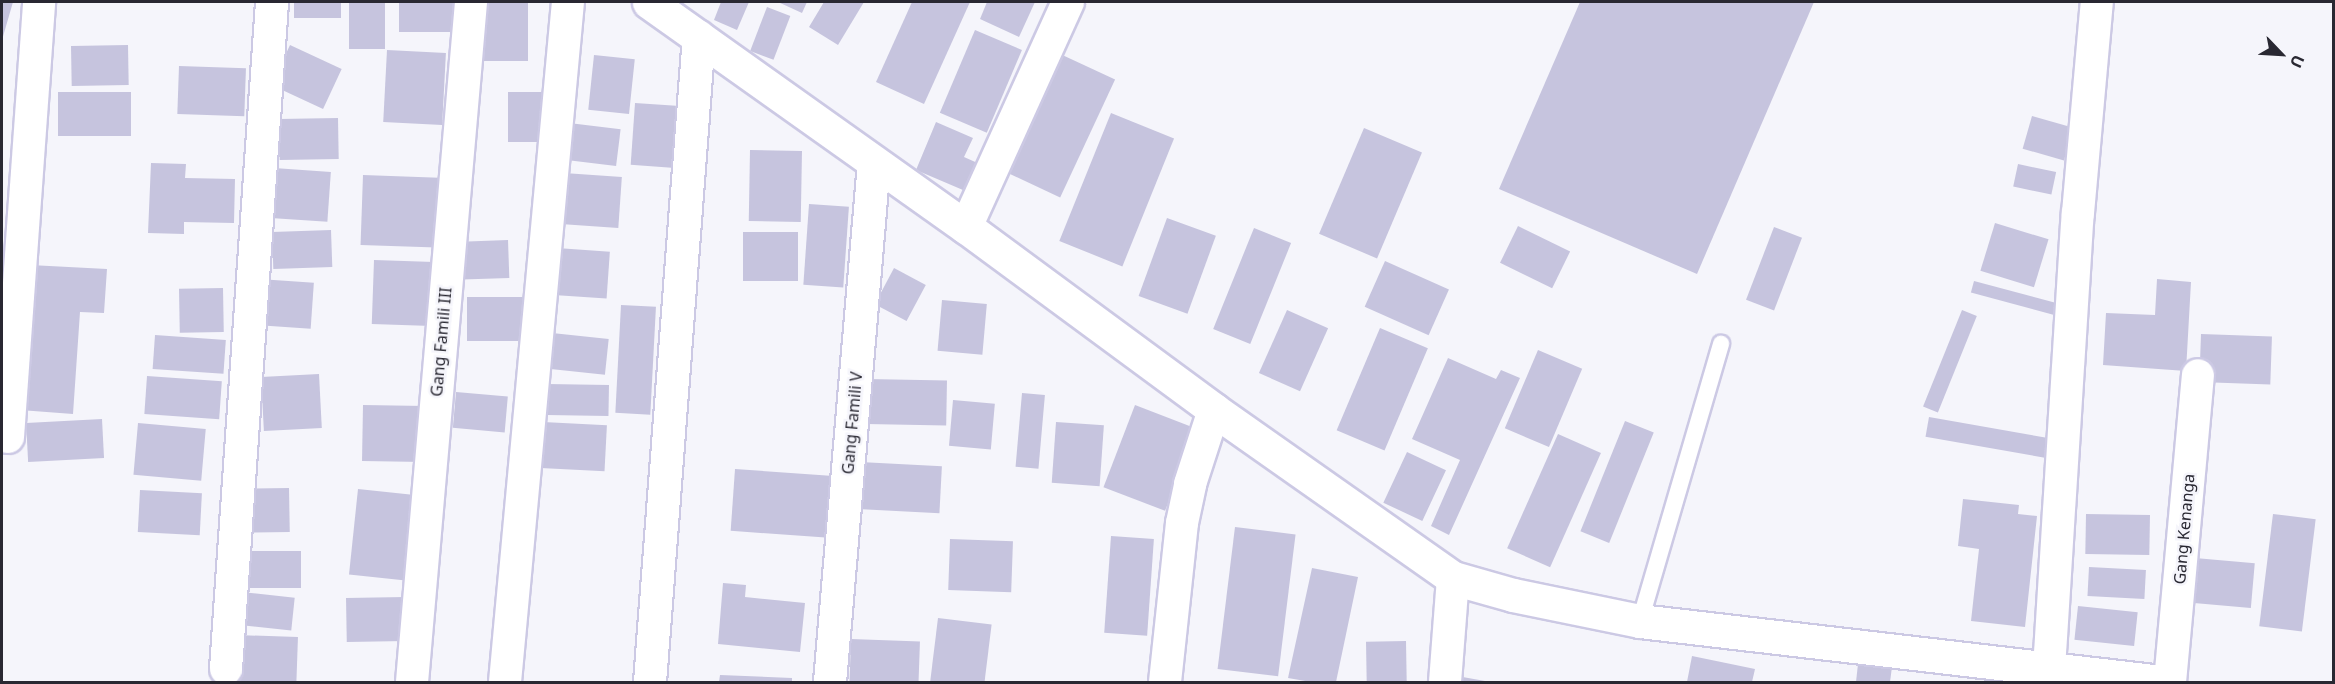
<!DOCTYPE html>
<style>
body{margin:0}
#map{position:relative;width:2335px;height:684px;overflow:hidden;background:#f5f5fb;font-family:"Noto Sans",sans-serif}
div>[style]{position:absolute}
.building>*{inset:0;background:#c6c4de;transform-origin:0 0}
.roads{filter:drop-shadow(2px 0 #ccc9e4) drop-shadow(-2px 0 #ccc9e4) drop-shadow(0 2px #ccc9e4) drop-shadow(0 -2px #ccc9e4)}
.lane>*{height:16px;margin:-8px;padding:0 8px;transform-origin:8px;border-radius:8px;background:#fff}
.street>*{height:32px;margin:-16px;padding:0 16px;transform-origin:16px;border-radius:16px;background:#fff}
.secondary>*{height:33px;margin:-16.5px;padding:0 16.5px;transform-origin:16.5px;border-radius:16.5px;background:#fff}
span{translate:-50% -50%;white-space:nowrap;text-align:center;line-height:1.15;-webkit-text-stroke:5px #f5f5fb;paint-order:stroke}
.street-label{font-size:16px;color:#292832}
.frame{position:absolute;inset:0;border:3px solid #292832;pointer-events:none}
.north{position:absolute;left:2251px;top:24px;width:60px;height:60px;-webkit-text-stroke:4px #f5f5fb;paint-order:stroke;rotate:115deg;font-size:16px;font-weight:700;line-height:24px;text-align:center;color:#292832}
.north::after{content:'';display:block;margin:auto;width:21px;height:27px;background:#292832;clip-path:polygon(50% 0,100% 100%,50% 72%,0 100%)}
</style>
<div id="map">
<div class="building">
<i style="clip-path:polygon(2px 2px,13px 2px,2px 40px)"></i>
<i style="left:294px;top:2px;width:47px;height:16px"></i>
<i style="left:349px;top:2px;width:36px;height:47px"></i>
<i style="left:399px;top:2px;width:56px;height:30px"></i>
<i style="left:478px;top:2px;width:50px;height:59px"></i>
<i style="clip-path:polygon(721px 2px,749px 2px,737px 30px,714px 20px)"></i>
<i style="clip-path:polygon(778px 2px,807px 2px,802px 13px)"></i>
<i style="clip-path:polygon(824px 2px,864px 2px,838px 45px,809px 27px)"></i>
<i style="clip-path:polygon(912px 2px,970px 2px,924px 104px,876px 82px)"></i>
<i style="clip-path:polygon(987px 2px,1035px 2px,1019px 37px,980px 19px)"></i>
<i style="clip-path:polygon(1580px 2px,1814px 2px,1697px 274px,1499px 189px)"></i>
<i style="left:767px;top:7px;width:25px;height:47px;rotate:21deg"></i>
<i style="left:975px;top:30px;width:51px;height:90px;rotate:23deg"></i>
<i style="left:128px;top:45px;width:40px;height:57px;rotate:89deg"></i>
<i style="left:290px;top:45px;width:57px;height:44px;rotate:25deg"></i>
<i style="left:387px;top:50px;width:59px;height:72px;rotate:3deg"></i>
<i style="left:1058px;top:53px;width:63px;height:130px;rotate:25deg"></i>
<i style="left:594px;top:55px;width:41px;height:55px;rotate:6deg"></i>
<i style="left:179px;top:66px;width:67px;height:48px;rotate:2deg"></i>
<i style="left:131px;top:92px;width:44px;height:73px;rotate:90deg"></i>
<i style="left:508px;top:92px;width:35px;height:50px"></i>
<i style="left:635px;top:103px;width:41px;height:62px;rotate:4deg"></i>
<i style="left:1111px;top:113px;width:68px;height:138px;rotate:22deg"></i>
<i style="left:2032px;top:116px;width:43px;height:34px;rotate:16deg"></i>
<i style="left:338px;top:118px;width:41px;height:59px;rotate:89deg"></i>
<i style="clip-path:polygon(936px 122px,973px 138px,964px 157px,982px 165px,970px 193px,916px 170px)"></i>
<i style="left:569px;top:123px;width:52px;height:37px;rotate:7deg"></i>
<i style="left:1364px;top:128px;width:63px;height:115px;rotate:23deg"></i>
<i style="left:750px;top:150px;width:52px;height:71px;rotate:1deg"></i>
<i style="clip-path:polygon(151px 163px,186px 164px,185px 178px,235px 179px,234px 223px,184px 222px,184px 234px,148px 233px)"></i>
<i style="left:2018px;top:164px;width:39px;height:23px;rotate:12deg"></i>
<i style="left:274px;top:168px;width:57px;height:50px;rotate:4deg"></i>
<i style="left:564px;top:173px;width:58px;height:51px;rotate:4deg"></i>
<i style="left:363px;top:175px;width:76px;height:70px;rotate:2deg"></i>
<i style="left:809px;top:204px;width:40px;height:81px;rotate:4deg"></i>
<i style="left:1167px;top:218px;width:52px;height:83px;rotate:20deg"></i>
<i style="left:1995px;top:223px;width:56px;height:50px;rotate:17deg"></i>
<i style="left:1518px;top:226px;width:58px;height:41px;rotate:26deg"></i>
<i style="left:1774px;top:227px;width:30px;height:78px;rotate:21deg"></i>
<i style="left:1254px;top:228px;width:40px;height:109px;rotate:22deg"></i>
<i style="left:331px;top:230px;width:37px;height:59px;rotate:88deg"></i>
<i style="left:743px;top:232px;width:55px;height:49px"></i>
<i style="left:508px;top:240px;width:38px;height:47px;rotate:88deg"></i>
<i style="left:557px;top:248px;width:53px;height:47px;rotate:4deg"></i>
<i style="left:374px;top:260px;width:60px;height:64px;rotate:2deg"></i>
<i style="left:1385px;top:261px;width:70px;height:50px;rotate:24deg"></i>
<i style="clip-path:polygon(30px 265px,107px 269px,104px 313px,80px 312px,73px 414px,20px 410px)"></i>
<i style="left:894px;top:268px;width:36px;height:41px;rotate:28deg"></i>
<i style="left:259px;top:279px;width:55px;height:46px;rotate:4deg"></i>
<i style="clip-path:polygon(2157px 279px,2191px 282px,2186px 371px,2103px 365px,2106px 313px,2155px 315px)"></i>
<i style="left:1974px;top:281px;width:91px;height:12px;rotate:15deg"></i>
<i style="left:223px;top:288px;width:44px;height:44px;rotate:89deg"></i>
<i style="left:467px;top:297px;width:56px;height:44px"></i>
<i style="left:942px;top:300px;width:45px;height:51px;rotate:5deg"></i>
<i style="left:621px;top:305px;width:35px;height:108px;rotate:3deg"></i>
<i style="left:1287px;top:310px;width:45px;height:69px;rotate:24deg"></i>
<i style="left:1962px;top:310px;width:16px;height:104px;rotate:22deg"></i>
<i style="left:1380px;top:328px;width:52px;height:111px;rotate:23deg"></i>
<i style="left:552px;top:333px;width:57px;height:36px;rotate:6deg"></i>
<i style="left:2201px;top:334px;width:71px;height:48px;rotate:2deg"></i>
<i style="left:155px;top:335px;width:71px;height:34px;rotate:4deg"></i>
<i style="left:1538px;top:350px;width:48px;height:85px;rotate:23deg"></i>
<i style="clip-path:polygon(1448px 358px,1496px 379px,1501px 370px,1520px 378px,1449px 535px,1431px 526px,1460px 460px,1412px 439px)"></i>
<i style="left:319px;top:374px;width:54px;height:58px;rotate:87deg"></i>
<i style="left:147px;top:376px;width:75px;height:38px;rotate:4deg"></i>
<i style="left:867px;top:379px;width:80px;height:45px;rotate:1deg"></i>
<i style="left:547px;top:384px;width:62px;height:31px;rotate:1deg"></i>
<i style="left:456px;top:392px;width:52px;height:36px;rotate:5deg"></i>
<i style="left:1022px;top:393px;width:23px;height:74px;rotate:5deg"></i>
<i style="left:953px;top:400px;width:42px;height:46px;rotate:5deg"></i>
<i style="left:363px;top:405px;width:62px;height:56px;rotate:1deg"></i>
<i style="left:1135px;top:405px;width:66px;height:88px;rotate:21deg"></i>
<i style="left:1929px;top:417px;width:121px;height:20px;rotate:10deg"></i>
<i style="left:102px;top:419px;width:39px;height:76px;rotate:87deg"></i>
<i style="left:1625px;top:421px;width:31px;height:119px;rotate:22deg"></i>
<i style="left:543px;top:422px;width:64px;height:46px;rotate:3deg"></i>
<i style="left:1056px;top:422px;width:48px;height:61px;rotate:4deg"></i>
<i style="left:138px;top:423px;width:68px;height:52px;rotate:5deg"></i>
<i style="left:1558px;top:434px;width:47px;height:125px;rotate:24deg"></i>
<i style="left:1407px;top:452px;width:43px;height:56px;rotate:25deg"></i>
<i style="left:860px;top:462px;width:82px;height:47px;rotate:3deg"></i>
<i style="left:735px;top:469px;width:95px;height:62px;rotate:4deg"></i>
<i style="left:289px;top:488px;width:44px;height:43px;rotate:89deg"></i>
<i style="left:358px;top:489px;width:57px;height:86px;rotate:6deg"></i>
<i style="left:140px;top:490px;width:62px;height:42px;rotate:3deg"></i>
<i style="clip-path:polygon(1963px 499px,2019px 505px,2018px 514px,2037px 516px,2025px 627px,1971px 621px,1979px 549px,1958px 546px)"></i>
<i style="left:2086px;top:514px;width:64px;height:40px;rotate:1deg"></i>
<i style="left:2273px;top:514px;width:43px;height:113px;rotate:7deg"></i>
<i style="left:1235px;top:527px;width:61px;height:143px;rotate:7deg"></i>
<i style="left:1111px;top:536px;width:43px;height:97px;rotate:4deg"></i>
<i style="left:950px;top:539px;width:63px;height:51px;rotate:2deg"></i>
<i style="left:242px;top:551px;width:59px;height:37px"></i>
<i style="left:2195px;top:558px;width:60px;height:45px;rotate:5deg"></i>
<i style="left:2089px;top:567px;width:57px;height:29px;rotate:3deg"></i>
<i style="clip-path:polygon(1312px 568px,1358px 577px,1336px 682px,1311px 682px,1288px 678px)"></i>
<i style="clip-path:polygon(723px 583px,746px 585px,745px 597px,805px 603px,800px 652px,718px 644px)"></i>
<i style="left:241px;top:592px;width:54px;height:33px;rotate:6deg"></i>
<i style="left:405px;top:597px;width:44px;height:59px;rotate:89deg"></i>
<i style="left:2078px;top:606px;width:60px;height:34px;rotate:6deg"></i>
<i style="left:938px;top:618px;width:54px;height:64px;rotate:7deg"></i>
<i style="left:238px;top:635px;width:60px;height:47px;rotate:2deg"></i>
<i style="left:851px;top:639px;width:69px;height:43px;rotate:2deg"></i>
<i style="left:1406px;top:641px;width:41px;height:40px;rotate:89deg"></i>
<i style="clip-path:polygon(1692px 656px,1755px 669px,1752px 682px,1687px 682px)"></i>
<i style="clip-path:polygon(1858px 664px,1892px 667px,1890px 682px,1856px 682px)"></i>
<i style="clip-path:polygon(720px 675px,792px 678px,792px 682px,719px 682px)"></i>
<i style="clip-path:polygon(1457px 676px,1485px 681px,1485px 682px,1456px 682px)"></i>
</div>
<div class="roads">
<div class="lane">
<i style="left:1640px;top:621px;width:289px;rotate:-73.7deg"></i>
</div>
<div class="street">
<i style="left:966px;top:227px;width:247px;rotate:-65.6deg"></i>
<i style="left:8px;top:437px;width:436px;rotate:-85.9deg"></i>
<i style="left:226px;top:669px;width:669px;rotate:-86.05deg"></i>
<i style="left:2049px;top:669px;width:457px;rotate:-86.4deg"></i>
<i style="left:2078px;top:213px;width:212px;rotate:-84.9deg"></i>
<i style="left:412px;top:682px;width:683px;rotate:-85.04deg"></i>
<i style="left:505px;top:682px;width:683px;rotate:-84.71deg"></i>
<i style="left:650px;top:682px;width:647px;rotate:-85.66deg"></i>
<i style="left:830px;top:682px;width:521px;rotate:-85.15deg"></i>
<i style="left:1165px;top:682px;width:160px;rotate:-83.9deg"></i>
<i style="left:1182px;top:523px;width:40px;rotate:-78deg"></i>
<i style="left:1190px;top:484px;width:78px;rotate:-72deg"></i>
<i style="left:1445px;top:682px;width:104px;rotate:-85.6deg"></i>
<i style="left:2170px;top:682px;width:308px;rotate:-84.8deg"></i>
</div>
<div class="secondary">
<i style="left:649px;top:2px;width:389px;rotate:35.4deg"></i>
<i style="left:966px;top:227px;width:308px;rotate:36.4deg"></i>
<i style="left:1214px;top:410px;width:292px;rotate:35.1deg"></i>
<i style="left:1453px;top:578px;width:62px;rotate:15.8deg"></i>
<i style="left:1513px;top:595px;width:130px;rotate:11.6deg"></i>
<i style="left:1640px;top:621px;width:526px;rotate:6.67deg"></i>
</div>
</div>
<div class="street-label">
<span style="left:441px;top:342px;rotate:-85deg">Gang Famili III</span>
<span style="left:852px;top:423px;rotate:-85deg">Gang Famili V</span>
<span style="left:2184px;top:529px;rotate:-85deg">Gang Kenanga</span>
</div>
<div class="frame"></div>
<div class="north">U</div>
</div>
